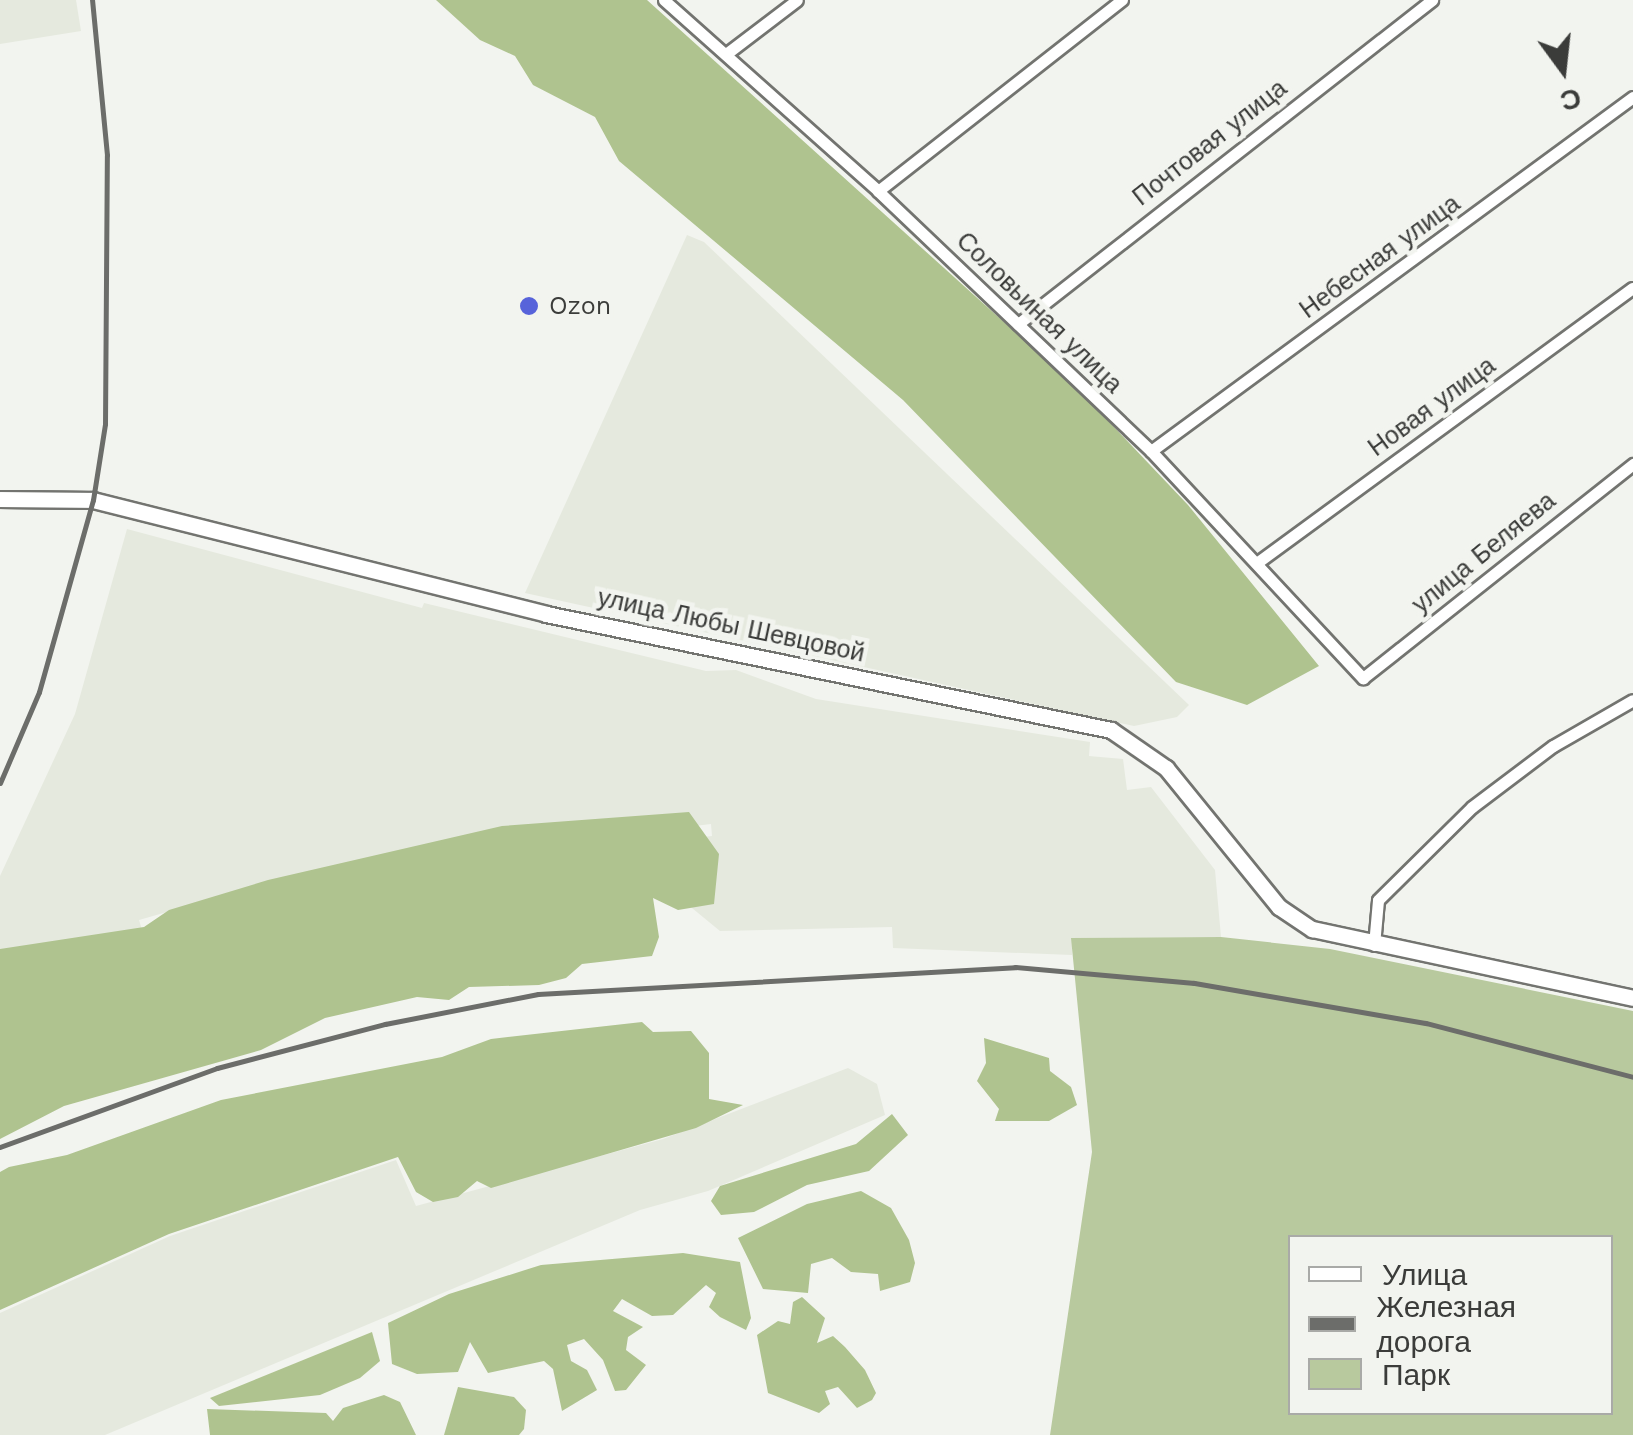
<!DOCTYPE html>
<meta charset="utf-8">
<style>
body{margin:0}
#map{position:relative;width:1633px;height:1435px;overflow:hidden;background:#f2f4ef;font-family:"Work Sans",sans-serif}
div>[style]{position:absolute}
.built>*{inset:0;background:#e5e9de}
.green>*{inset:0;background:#b8c99e}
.forest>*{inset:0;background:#afc38f}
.roads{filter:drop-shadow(2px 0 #737470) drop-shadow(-2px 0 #737470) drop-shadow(0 2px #737470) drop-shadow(0 -2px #737470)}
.minor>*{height:11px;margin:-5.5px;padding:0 5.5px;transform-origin:5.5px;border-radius:5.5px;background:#fff}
.tertiary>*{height:15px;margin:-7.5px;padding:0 7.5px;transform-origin:7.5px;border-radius:7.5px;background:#fff}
.rail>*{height:5px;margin:-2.5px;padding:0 2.5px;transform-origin:2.5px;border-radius:2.5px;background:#6c6d6a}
.dots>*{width:28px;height:28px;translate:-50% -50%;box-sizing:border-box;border:5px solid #f2f4ef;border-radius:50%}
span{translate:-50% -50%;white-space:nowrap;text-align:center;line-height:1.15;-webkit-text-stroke:9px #f2f4ef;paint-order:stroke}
.street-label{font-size:25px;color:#3b3c3a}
.poi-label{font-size:25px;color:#3b3c3a}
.left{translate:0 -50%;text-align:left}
.legend{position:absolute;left:1288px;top:1235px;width:325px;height:180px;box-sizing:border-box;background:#f2f4ef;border:2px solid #a9aaa7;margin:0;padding:12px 18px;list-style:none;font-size:30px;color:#3b3c3a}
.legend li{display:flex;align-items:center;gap:20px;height:50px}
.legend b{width:50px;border:2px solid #a9aaa7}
.north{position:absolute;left:1513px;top:20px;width:100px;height:100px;-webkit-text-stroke:8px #f2f4ef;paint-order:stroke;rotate:165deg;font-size:28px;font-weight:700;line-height:40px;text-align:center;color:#3b3c3a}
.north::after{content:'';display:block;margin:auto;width:35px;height:45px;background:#3b3c3a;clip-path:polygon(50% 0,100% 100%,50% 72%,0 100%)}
</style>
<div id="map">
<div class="built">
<i style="clip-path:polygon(0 0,76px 0,81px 31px,0 44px)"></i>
<i style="clip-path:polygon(687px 235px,704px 242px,1189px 705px,1177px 717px,1134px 726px,525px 593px)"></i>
<i style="clip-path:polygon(127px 529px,422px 608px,424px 603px,706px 671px,736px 670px,816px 699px,1090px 742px,1089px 756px,1123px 759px,1127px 790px,1151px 787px,1215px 870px,1221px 937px,1072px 938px,1072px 955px,893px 948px,892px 927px,720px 931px,670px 890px,666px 841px,712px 836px,711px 824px,296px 875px,139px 920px,142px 930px,101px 941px,0 953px,0 876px,75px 714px)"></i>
<i style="clip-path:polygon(848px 1068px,877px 1084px,885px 1115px,708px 1191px,640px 1210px,105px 1435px,0 1435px,0 1313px,170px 1236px,396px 1160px,416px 1206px,663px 1139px)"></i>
</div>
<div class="green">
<i style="clip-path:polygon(evenodd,1221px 937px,1330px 949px,1633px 1011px,1633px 1435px,1050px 1435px,1092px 1152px,1071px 938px,1221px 937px,1290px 1238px,1610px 1238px,1610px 1412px,1290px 1412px,1290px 1238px)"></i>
</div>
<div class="forest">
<i style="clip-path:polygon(436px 0,647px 0,1077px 388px,1188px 505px,1319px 666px,1247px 705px,1176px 682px,903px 400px,619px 161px,595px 117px,533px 85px,515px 56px,480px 40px)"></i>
<i style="clip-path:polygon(689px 812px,719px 854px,714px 904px,678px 910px,653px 898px,659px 937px,652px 956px,582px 964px,566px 978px,539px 985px,469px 987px,449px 1000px,417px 997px,325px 1018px,261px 1050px,64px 1106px,0 1139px,0 949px,144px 927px,169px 910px,268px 880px,502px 826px)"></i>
<i style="clip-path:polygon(642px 1022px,653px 1032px,691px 1031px,709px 1053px,709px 1099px,743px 1105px,696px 1128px,491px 1188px,477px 1181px,458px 1197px,433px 1202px,416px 1192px,398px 1157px,169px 1234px,0 1310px,0 1172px,9px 1167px,67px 1155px,221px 1100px,442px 1057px,491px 1039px)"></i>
<i style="clip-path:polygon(984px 1038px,1049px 1058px,1050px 1071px,1071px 1087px,1077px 1105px,1049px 1121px,995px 1121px,999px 1109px,977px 1081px,986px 1063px)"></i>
<i style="clip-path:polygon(892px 1114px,908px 1135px,869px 1171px,807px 1185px,754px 1212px,721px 1215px,711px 1201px,720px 1186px,856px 1144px)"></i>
<i style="clip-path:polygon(861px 1191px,891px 1208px,909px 1240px,915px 1263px,910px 1282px,880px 1291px,878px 1274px,851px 1272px,832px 1258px,811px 1264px,808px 1293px,763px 1289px,738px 1238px,807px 1204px)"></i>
<i style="clip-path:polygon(683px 1253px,740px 1262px,751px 1318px,746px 1330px,720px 1317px,709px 1307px,716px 1293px,706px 1285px,673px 1315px,652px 1316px,622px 1299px,613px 1311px,643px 1327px,628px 1337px,626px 1350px,646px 1365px,626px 1390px,615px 1391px,603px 1360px,584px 1339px,567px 1345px,571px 1361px,587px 1370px,597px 1390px,562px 1411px,553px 1369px,544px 1361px,488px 1373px,470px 1342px,458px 1372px,417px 1374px,392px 1364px,388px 1323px,449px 1294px,541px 1265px)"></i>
<i style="clip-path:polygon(802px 1297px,825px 1318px,817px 1343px,833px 1336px,845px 1347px,865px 1370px,876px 1393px,872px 1400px,857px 1408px,838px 1387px,825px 1391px,830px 1404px,819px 1413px,768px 1393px,757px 1335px,778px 1321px,790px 1324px,793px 1302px)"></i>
<i style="clip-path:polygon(372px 1332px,380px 1361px,360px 1378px,320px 1395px,219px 1406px,210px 1398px)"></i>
<i style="clip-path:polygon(458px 1387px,514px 1397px,526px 1410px,524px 1429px,519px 1435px,444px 1435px)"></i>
<i style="clip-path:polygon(384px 1395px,400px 1402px,416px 1435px,210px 1435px,207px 1409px,326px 1413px,333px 1421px,343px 1408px)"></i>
</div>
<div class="roads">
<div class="minor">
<i style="left:664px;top:0;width:287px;rotate:41.7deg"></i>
<i style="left:878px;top:191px;width:377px;rotate:43.6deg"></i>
<i style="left:1151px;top:451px;width:311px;rotate:47deg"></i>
<i style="left:1363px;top:678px;width:345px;rotate:-38.4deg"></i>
<i style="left:726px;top:54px;width:89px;rotate:-37.3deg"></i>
<i style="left:878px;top:191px;width:310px;rotate:-38.1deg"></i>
<i style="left:1018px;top:324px;width:526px;rotate:-38.05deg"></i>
<i style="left:1151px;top:451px;width:598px;rotate:-36.3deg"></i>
<i style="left:1258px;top:562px;width:464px;rotate:-36.2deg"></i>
<i style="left:1374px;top:945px;width:45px;rotate:-84.9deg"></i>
<i style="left:1378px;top:900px;width:132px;rotate:-44.7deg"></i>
<i style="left:1472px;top:807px;width:101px;rotate:-37deg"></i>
<i style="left:1553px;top:746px;width:92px;rotate:-29.9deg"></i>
</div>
<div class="tertiary">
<i style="left:0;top:499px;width:93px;rotate:0.6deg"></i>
<i style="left:93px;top:500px;width:467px;rotate:14.1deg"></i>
<i style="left:546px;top:614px;width:577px;rotate:11.6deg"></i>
<i style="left:1111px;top:730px;width:67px;rotate:34.6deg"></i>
<i style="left:1166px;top:768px;width:179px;rotate:50.9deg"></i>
<i style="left:1279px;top:907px;width:40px;rotate:34deg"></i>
<i style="left:1312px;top:929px;width:328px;rotate:12.1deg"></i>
</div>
</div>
<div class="rail">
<i style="left:0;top:783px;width:99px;rotate:-66.8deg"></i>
<i style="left:39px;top:692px;width:199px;rotate:-74.3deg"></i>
<i style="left:93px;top:500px;width:77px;rotate:-81deg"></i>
<i style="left:105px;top:424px;width:269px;rotate:-89.6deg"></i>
<i style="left:107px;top:155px;width:156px;rotate:-95.5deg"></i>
<i style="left:0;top:1147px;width:231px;rotate:-20deg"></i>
<i style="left:217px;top:1068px;width:174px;rotate:-14.7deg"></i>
<i style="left:385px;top:1024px;width:156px;rotate:-11.1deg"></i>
<i style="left:538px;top:994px;width:478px;rotate:-3.2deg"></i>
<i style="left:1015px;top:967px;width:180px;rotate:5.1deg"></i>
<i style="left:1194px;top:983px;width:235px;rotate:9.8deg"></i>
<i style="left:1426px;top:1023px;width:214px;rotate:14.6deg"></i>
</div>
<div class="dots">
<i style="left:529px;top:306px;background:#5763da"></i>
</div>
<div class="street-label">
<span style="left:1210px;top:143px;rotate:-38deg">Почтовая улица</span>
<span style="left:1380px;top:257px;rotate:-36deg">Небесная улица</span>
<span style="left:1039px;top:313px;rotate:44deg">Соловьиная улица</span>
<span style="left:1432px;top:407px;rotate:-36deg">Новая улица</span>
<span style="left:1484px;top:553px;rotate:-39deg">улица Беляева</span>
<span style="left:731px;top:626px;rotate:12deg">улица Любы Шевцовой</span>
</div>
<div class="poi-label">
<span class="left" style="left:549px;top:306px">Ozon</span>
</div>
<ul class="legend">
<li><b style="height:12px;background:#fff"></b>Улица</li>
<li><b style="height:12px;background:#6c6d6a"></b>Железная дорога</li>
<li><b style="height:28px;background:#b8c99e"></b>Парк</li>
</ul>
<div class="north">С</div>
</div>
